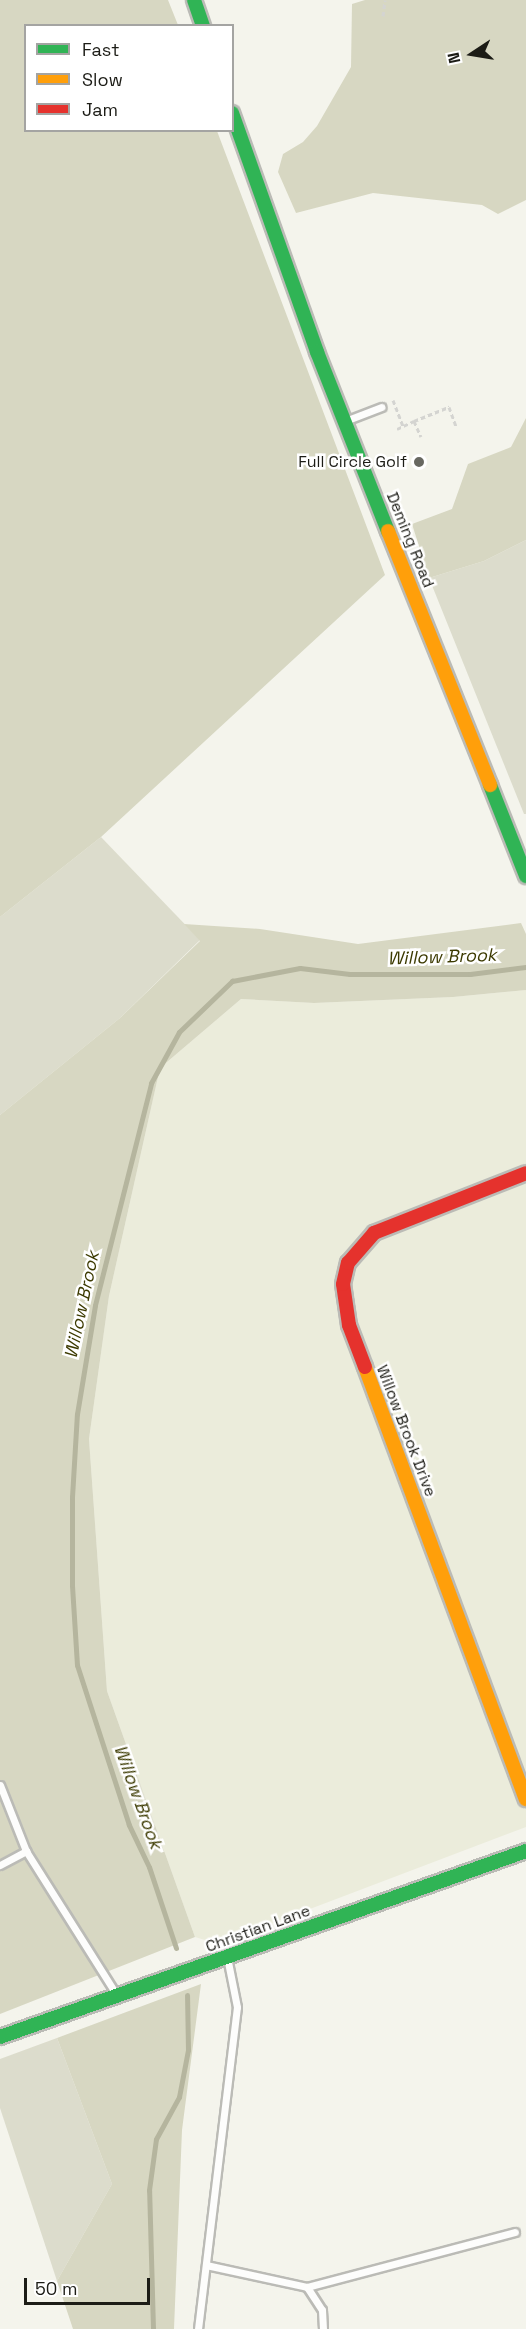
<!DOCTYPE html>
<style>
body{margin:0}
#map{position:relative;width:526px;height:2329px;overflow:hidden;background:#f4f4ec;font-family:"Space Grotesk",sans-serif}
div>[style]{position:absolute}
.built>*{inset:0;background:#ebecdb}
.green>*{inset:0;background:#dcdccc}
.forest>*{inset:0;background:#d7d7c2}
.stream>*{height:5px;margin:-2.5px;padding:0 2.5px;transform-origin:2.5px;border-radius:2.5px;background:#b5b59e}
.path>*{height:3px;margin-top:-1.5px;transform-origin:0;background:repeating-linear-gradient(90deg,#d4d4d1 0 4.5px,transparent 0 7.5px)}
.roads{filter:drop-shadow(2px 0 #bbbbb6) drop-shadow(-2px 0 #bbbbb6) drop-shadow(0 2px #bbbbb6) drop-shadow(0 -2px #bbbbb6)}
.lane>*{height:7px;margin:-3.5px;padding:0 3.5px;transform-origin:3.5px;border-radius:3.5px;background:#fdfdfc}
.fast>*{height:14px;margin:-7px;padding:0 7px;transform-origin:7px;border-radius:7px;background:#30b455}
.slow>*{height:14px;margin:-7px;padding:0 7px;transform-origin:7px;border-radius:7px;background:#ff9f0a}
.jam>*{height:14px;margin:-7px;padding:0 7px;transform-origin:7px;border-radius:7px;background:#e5322d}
.dots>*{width:16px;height:16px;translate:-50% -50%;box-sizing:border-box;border:3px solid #fff;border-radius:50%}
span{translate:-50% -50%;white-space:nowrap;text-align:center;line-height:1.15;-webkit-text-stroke:5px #fff;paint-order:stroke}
.poi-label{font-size:16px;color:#1c1c16}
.right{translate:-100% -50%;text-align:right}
.street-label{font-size:16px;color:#1c1c16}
.water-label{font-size:18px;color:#3c3a01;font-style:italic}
.legend{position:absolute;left:24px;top:24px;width:210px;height:108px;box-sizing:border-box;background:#fff;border:2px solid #a4a4a2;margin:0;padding:8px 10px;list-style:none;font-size:18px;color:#1c1c16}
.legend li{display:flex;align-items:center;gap:12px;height:30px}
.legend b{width:30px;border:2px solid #a4a4a2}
.north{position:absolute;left:442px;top:24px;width:60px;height:60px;-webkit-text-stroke:4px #fff;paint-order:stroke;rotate:258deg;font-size:16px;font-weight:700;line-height:24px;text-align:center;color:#1c1c16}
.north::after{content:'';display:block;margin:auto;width:21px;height:27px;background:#1c1c16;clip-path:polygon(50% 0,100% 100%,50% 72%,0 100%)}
.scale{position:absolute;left:24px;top:2278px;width:126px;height:27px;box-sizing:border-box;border:3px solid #1c1c16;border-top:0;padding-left:8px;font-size:18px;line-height:21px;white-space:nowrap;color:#1c1c16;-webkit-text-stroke:4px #fff;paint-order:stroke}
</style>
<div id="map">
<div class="built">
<i style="clip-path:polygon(526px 990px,526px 1827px,218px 1944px,195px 1937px,107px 1691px,89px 1439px,109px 1296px,160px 1068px,241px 999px,314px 1003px,453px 997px)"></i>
</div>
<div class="green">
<i style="clip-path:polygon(526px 540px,526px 814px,524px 814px,429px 578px,484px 561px)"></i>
<i style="clip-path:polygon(101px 837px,200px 940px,120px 1018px,0 1115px,0 917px)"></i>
<i style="clip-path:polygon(57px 2038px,112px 2184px,57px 2281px,0 2108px,0 2059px)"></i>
</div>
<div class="forest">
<i style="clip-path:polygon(0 0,168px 0,178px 25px,26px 26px,26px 130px,217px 131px,385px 575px,101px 837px,0 917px)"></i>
<i style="clip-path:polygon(365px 0,526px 0,526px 200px,498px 214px,482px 205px,373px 193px,296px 213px,278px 172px,283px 154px,303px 142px,317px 126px,351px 67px,352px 4px)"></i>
<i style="clip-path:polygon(526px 418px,526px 540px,484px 561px,429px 578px,412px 524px,452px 509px,468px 464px,511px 447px)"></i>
<i style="clip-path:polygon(521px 923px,526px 934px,526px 990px,453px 997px,314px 1003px,241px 999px,160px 1068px,109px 1296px,89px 1439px,107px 1691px,195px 1937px,0 2014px,0 1115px,120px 1018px,200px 941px,184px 924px,260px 929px,358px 944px)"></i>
<i style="clip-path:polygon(201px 1984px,182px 2130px,174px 2329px,73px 2329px,57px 2281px,112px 2184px,57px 2038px)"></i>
</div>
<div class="stream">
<i style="left:176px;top:1948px;width:85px;rotate:-108.4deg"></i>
<i style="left:149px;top:1867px;width:47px;rotate:-115.5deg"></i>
<i style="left:129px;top:1825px;width:168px;rotate:-108deg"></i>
<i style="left:77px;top:1665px;width:80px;rotate:-93.6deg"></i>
<i style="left:72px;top:1585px;width:88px;rotate:-90deg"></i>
<i style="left:72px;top:1497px;width:83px;rotate:-86.6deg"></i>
<i style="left:77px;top:1414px;width:110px;rotate:-80.6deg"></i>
<i style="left:95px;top:1305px;width:229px;rotate:-75.8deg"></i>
<i style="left:151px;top:1083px;width:58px;rotate:-61.2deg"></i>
<i style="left:179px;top:1032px;width:74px;rotate:-43.9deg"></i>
<i style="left:232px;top:981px;width:69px;rotate:-10.8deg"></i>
<i style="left:300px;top:968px;width:50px;rotate:6.8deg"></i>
<i style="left:350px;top:974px;width:120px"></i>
<i style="left:470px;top:974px;width:56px;rotate:-7.1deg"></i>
<i style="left:153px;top:2329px;width:139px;rotate:-91.6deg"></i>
<i style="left:149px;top:2190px;width:51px;rotate:-82.2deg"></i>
<i style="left:156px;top:2139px;width:48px;rotate:-61.3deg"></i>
<i style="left:179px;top:2097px;width:48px;rotate:-79.2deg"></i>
<i style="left:188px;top:2050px;width:55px;rotate:-91deg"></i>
</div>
<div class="path">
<i style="left:383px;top:16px;width:16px;rotate:-83deg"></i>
<i style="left:393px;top:400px;width:28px;rotate:69deg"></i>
<i style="left:414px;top:421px;width:38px;rotate:-22deg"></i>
<i style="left:449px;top:407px;width:20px;rotate:70deg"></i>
<i style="left:397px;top:429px;width:19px;rotate:-25deg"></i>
<i style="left:414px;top:421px;width:17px;rotate:66deg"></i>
</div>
<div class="roads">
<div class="lane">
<i style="left:345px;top:421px;width:39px;rotate:-21deg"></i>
<i style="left:0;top:1785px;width:71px;rotate:68.5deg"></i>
<i style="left:26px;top:1851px;width:169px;rotate:57.8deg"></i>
<i style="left:0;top:1865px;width:30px;rotate:-28deg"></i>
<i style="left:206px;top:2265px;width:103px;rotate:12.3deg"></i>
<i style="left:307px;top:2287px;width:27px;rotate:57deg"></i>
<i style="left:322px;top:2310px;width:19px;rotate:87deg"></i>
<i style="left:307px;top:2287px;width:215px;rotate:-14.8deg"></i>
<i style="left:198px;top:2329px;width:324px;rotate:-83.1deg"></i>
<i style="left:237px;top:2007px;width:51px;rotate:-101.3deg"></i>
</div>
<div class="fast">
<i style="left:194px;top:0;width:28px;rotate:71deg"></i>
<i style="left:232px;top:113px;width:254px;rotate:70.4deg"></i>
<i style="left:317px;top:352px;width:193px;rotate:68.4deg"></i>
<i style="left:490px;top:785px;width:98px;rotate:68.4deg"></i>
<i style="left:0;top:2037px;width:558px;rotate:-19.47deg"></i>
</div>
<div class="slow">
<i style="left:388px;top:531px;width:274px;rotate:68.1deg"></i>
<i style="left:365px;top:1367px;width:461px;rotate:69.6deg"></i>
</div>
<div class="jam">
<i style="left:365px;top:1367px;width:45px;rotate:-110.9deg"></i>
<i style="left:349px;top:1325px;width:41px;rotate:-98.3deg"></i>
<i style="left:343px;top:1284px;width:22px;rotate:-77deg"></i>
<i style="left:348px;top:1263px;width:40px;rotate:-49deg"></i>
<i style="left:374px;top:1233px;width:163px;rotate:-21.5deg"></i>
</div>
</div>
<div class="dots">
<i style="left:419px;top:462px;background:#686861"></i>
</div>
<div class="poi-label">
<span class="right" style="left:407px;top:462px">Full Circle Golf</span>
</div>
<div class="street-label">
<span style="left:410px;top:540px;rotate:68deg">Deming Road</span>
<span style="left:406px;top:1431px;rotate:69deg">Willow Brook Drive</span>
<span style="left:258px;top:1929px;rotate:-20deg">Christian Lane</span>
</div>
<div class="water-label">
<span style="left:442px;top:957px;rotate:-2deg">Willow Brook</span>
<span style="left:82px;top:1305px;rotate:-78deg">Willow Brook</span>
<span style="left:138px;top:1797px;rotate:70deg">Willow Brook</span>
</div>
<ul class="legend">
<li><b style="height:8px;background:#30b455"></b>Fast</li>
<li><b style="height:8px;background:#ff9f0a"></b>Slow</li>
<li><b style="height:8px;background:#e5322d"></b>Jam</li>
</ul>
<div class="north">N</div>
<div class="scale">50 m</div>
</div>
